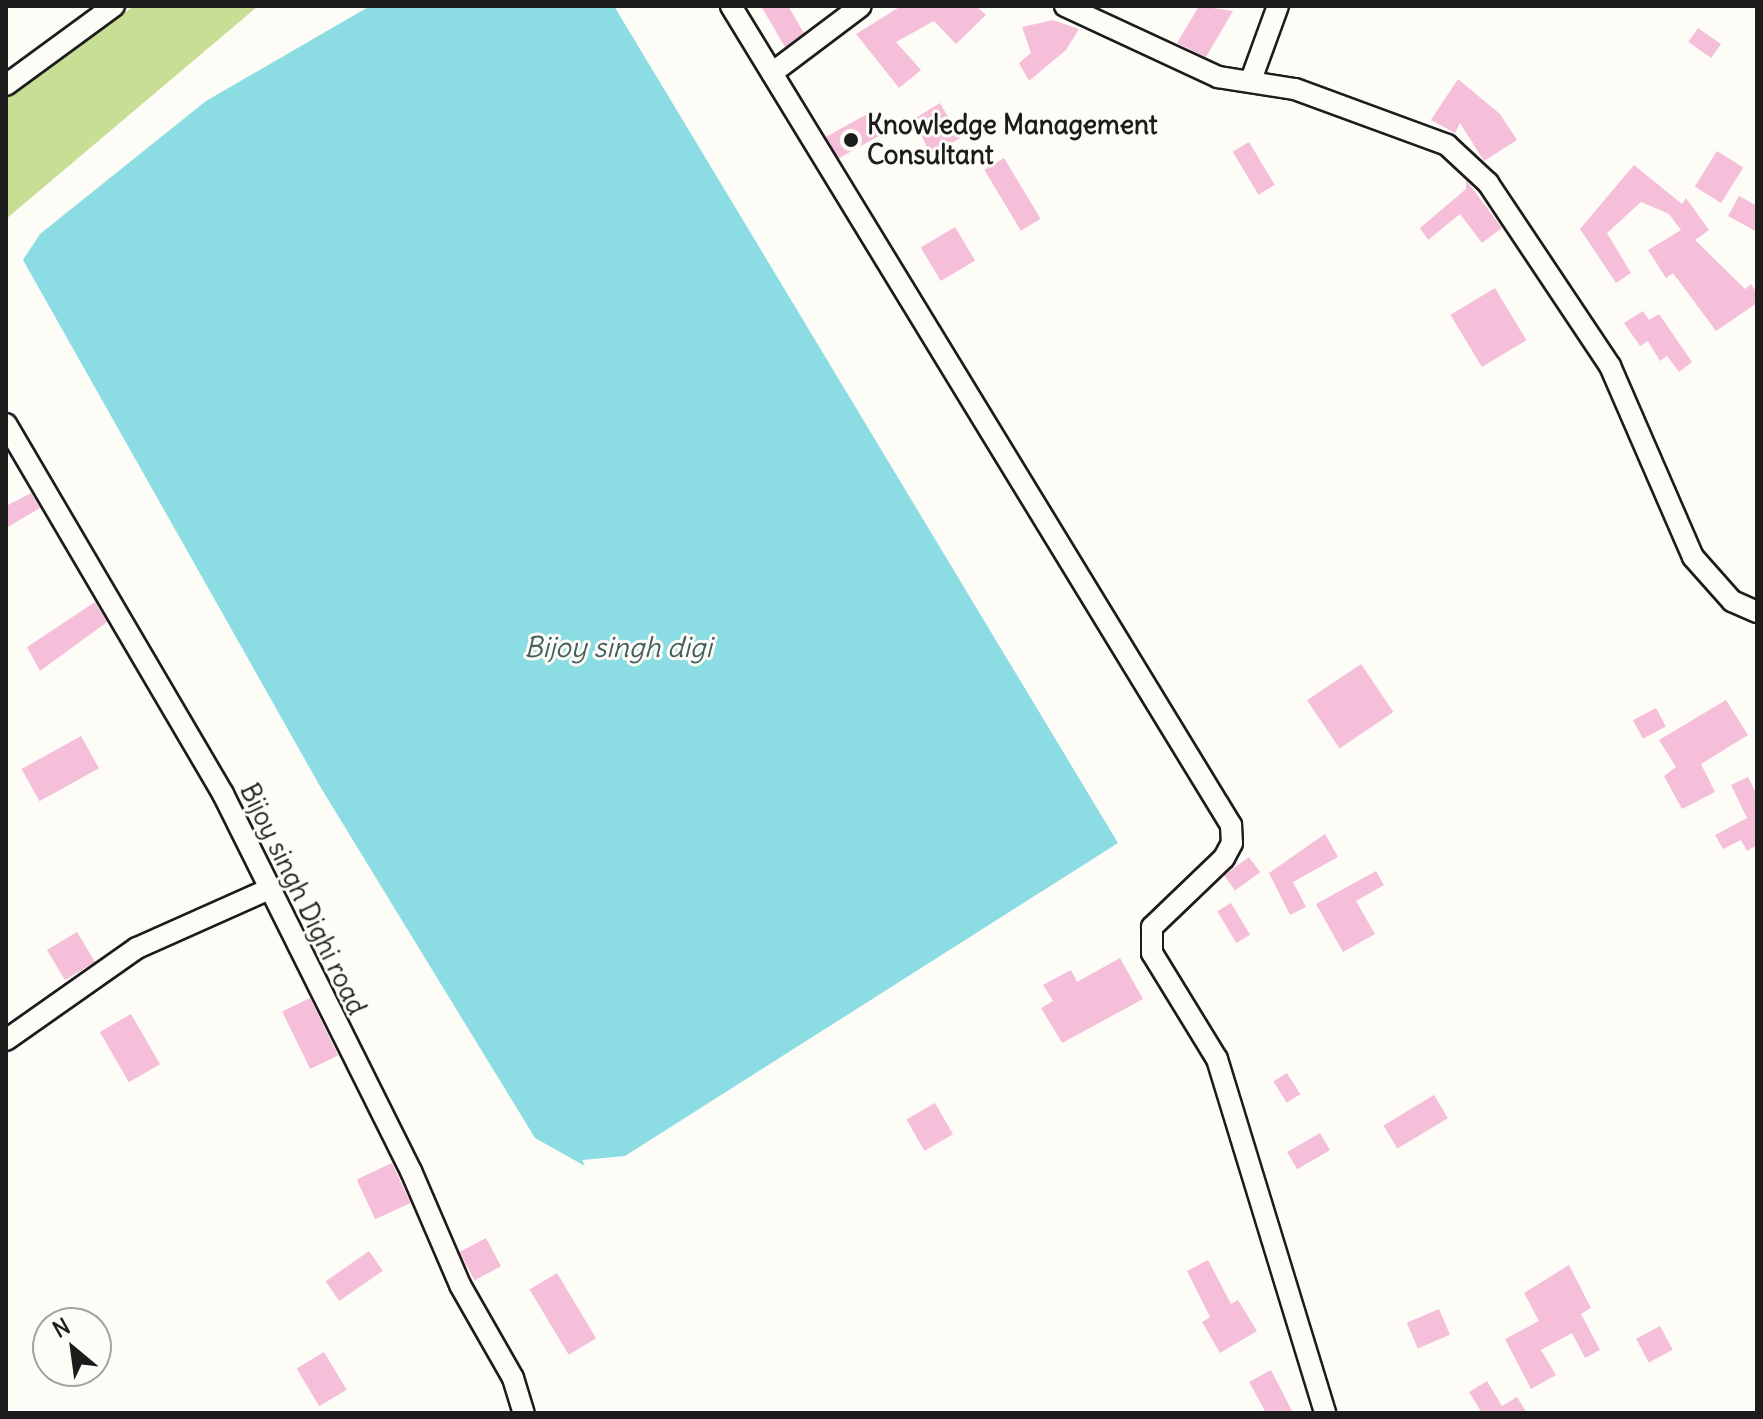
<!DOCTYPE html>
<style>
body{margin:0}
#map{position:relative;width:1763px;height:1419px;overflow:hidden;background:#fdfcf7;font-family:Delius,sans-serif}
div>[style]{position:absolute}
.green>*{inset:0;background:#c7de94}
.water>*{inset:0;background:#8bdce3}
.building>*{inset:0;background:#f6bfd9;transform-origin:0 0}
.roads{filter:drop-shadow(2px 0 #1c1c1c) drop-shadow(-2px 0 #1c1c1c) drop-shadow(0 2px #1c1c1c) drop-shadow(0 -2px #1c1c1c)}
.street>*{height:20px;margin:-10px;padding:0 10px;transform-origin:10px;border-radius:10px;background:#fdfcf7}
.dots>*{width:22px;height:22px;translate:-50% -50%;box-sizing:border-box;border:4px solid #fdfcf7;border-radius:50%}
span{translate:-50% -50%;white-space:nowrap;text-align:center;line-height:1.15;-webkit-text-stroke:6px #fdfcf7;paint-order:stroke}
.poi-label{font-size:26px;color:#1c1c1c;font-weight:700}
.left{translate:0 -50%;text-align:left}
.street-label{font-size:26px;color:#1c1c1c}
.water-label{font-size:28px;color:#435f62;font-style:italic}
.frame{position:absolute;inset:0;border:8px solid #1c1c1c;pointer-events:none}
.north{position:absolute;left:32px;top:1307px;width:80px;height:80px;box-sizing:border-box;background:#fdfcf7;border:2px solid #a3a29f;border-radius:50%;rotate:331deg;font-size:22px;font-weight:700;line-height:32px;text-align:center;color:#1c1c1c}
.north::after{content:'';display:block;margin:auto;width:28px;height:36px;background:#1c1c1c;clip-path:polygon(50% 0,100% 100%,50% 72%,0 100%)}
</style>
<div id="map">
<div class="green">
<i style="clip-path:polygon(134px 6px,258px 6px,6px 219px,6px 98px)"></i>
</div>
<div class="water">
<i style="clip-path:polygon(370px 6px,614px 6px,1118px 843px,625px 1156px,582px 1160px,585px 1166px,535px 1138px,321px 788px,23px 260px,40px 234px,206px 101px)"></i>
</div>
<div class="building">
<i style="clip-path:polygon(761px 6px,788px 6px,804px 33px,785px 47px)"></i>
<i style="clip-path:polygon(901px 6px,976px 6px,986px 15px,956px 44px,934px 21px,896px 42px,921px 70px,899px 88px,856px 34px)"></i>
<i style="clip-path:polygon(1199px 6px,1233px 11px,1206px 57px,1177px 43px)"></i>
<i style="clip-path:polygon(1053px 20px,1079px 29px,1066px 50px,1029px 81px,1019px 63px,1031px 53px,1022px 27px)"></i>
<i style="left:1698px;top:28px;width:28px;height:17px;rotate:35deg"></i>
<i style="clip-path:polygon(1458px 79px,1500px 114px,1517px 140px,1484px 161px,1460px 123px,1455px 133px,1431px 120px)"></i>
<i style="clip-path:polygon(940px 103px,960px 138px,931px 156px,914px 119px)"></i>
<i style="left:869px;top:113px;width:25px;height:49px;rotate:61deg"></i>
<i style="left:1249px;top:142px;width:50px;height:19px;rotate:59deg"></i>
<i style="left:1717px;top:151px;width:31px;height:42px;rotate:32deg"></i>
<i style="left:1004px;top:158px;width:71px;height:23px;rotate:59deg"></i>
<i style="clip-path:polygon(1634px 165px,1682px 204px,1686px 198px,1709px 230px,1695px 240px,1745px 289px,1751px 284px,1757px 293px,1757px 303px,1716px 331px,1673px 273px,1666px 278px,1648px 250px,1681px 230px,1669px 214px,1641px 202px,1607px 233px,1631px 273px,1616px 283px,1580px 229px)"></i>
<i style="clip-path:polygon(1466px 180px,1502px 228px,1482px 243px,1460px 214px,1428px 240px,1420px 228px,1466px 189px)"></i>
<i style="clip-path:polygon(1739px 196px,1757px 206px,1757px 232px,1728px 216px)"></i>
<i style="left:955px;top:227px;width:39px;height:40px;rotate:59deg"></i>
<i style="left:1495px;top:288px;width:61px;height:52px;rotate:59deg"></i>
<i style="clip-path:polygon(1643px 311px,1649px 320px,1659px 314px,1692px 362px,1679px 372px,1667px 356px,1660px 361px,1648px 341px,1640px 346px,1624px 323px)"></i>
<i style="clip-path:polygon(31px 493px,40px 508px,6px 528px,6px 506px)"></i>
<i style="clip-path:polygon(95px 602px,107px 622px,40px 671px,27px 647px)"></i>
<i style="left:1361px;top:664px;width:58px;height:65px;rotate:56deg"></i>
<i style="clip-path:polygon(1726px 700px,1748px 735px,1701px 764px,1715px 792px,1682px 809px,1664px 776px,1676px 767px,1659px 740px)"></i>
<i style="left:1656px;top:708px;width:21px;height:26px;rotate:62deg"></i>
<i style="left:81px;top:736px;width:37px;height:68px;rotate:61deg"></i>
<i style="clip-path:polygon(1748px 777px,1757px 795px,1757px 845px,1747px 851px,1741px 840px,1723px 849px,1715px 835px,1747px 818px,1731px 785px)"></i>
<i style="clip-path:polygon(1325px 834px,1338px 857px,1293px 882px,1306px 907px,1290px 915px,1269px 873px)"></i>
<i style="left:1249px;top:857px;width:19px;height:31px;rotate:54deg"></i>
<i style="clip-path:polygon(1376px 871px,1384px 885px,1356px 901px,1375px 934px,1343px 952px,1316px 904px)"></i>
<i style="left:1231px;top:903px;width:37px;height:16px;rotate:59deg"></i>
<i style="left:77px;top:932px;width:35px;height:35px;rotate:59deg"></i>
<i style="clip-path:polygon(1120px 958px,1143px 999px,1062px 1043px,1041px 1008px,1053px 1001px,1043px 985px,1071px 970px,1077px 982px)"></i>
<i style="left:310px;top:998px;width:64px;height:31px;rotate:64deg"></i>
<i style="left:131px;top:1014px;width:58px;height:36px;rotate:60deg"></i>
<i style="left:1287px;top:1073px;width:25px;height:16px;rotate:58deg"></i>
<i style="left:1434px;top:1095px;width:27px;height:59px;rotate:59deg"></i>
<i style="left:935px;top:1103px;width:36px;height:33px;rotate:60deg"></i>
<i style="left:1320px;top:1133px;width:20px;height:38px;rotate:60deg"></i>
<i style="left:392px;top:1163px;width:44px;height:39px;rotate:65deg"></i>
<i style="left:486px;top:1238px;width:32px;height:30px;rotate:62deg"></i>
<i style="left:369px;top:1251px;width:24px;height:53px;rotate:55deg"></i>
<i style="clip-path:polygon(1208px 1260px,1231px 1304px,1238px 1300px,1257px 1331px,1220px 1353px,1202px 1322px,1210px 1317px,1187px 1271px)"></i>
<i style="clip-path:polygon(1569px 1265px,1591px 1308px,1581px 1314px,1600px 1350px,1585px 1358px,1572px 1333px,1541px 1350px,1556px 1375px,1531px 1389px,1505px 1339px,1539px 1321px,1524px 1293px)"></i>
<i style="left:557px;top:1273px;width:76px;height:32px;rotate:59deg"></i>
<i style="left:1439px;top:1309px;width:28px;height:35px;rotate:67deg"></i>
<i style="left:1660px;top:1326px;width:27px;height:27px;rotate:62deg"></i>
<i style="left:324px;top:1352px;width:44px;height:32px;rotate:59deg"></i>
<i style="clip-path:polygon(1271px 1370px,1293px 1413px,1266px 1413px,1249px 1382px)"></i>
<i style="clip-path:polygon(1487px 1381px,1502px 1406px,1517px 1397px,1527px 1413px,1482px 1413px,1469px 1392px)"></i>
</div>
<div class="roads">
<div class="street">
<i style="left:731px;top:6px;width:960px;rotate:58.6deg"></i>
<i style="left:1231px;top:825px;width:18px;rotate:87deg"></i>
<i style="left:1232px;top:843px;width:17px;rotate:118deg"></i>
<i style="left:1224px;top:858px;width:100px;rotate:136.2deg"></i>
<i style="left:1152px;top:927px;width:26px;rotate:90deg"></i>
<i style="left:1152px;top:953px;width:124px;rotate:58.5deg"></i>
<i style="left:1217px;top:1059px;width:370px;rotate:73deg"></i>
<i style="left:1065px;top:6px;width:169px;rotate:24.9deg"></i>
<i style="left:1218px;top:77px;width:78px;rotate:8.9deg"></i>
<i style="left:1295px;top:89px;width:162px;rotate:20.2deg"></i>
<i style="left:1447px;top:145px;width:56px;rotate:42.8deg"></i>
<i style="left:1488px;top:183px;width:220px;rotate:56.3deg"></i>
<i style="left:1610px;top:366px;width:208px;rotate:66.5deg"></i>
<i style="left:1693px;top:557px;width:59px;rotate:48.4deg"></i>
<i style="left:1732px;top:601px;width:27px;rotate:24deg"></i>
<i style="left:772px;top:73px;width:111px;rotate:-37deg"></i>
<i style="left:1251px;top:80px;width:79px;rotate:-70deg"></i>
<i style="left:6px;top:85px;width:134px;rotate:-36.2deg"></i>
<i style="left:6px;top:424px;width:429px;rotate:59.6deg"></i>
<i style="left:223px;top:794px;width:421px;rotate:63.5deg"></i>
<i style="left:411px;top:1171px;width:124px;rotate:66.7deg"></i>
<i style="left:460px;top:1285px;width:107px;rotate:60.3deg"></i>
<i style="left:513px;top:1378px;width:37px;rotate:73deg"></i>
<i style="left:6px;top:1040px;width:160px;rotate:-35.1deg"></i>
<i style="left:137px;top:948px;width:148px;rotate:-24deg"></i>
</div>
</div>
<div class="dots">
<i style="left:851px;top:140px;background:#1c1c1c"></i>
</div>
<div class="poi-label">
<span class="left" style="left:867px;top:140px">Knowledge Management<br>Consultant</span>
</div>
<div class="street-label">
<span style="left:303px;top:899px;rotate:64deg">Bijoy singh Dighi road</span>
</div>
<div class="water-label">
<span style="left:618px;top:647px">Bijoy singh digi</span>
</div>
<div class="frame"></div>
<div class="north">N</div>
</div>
